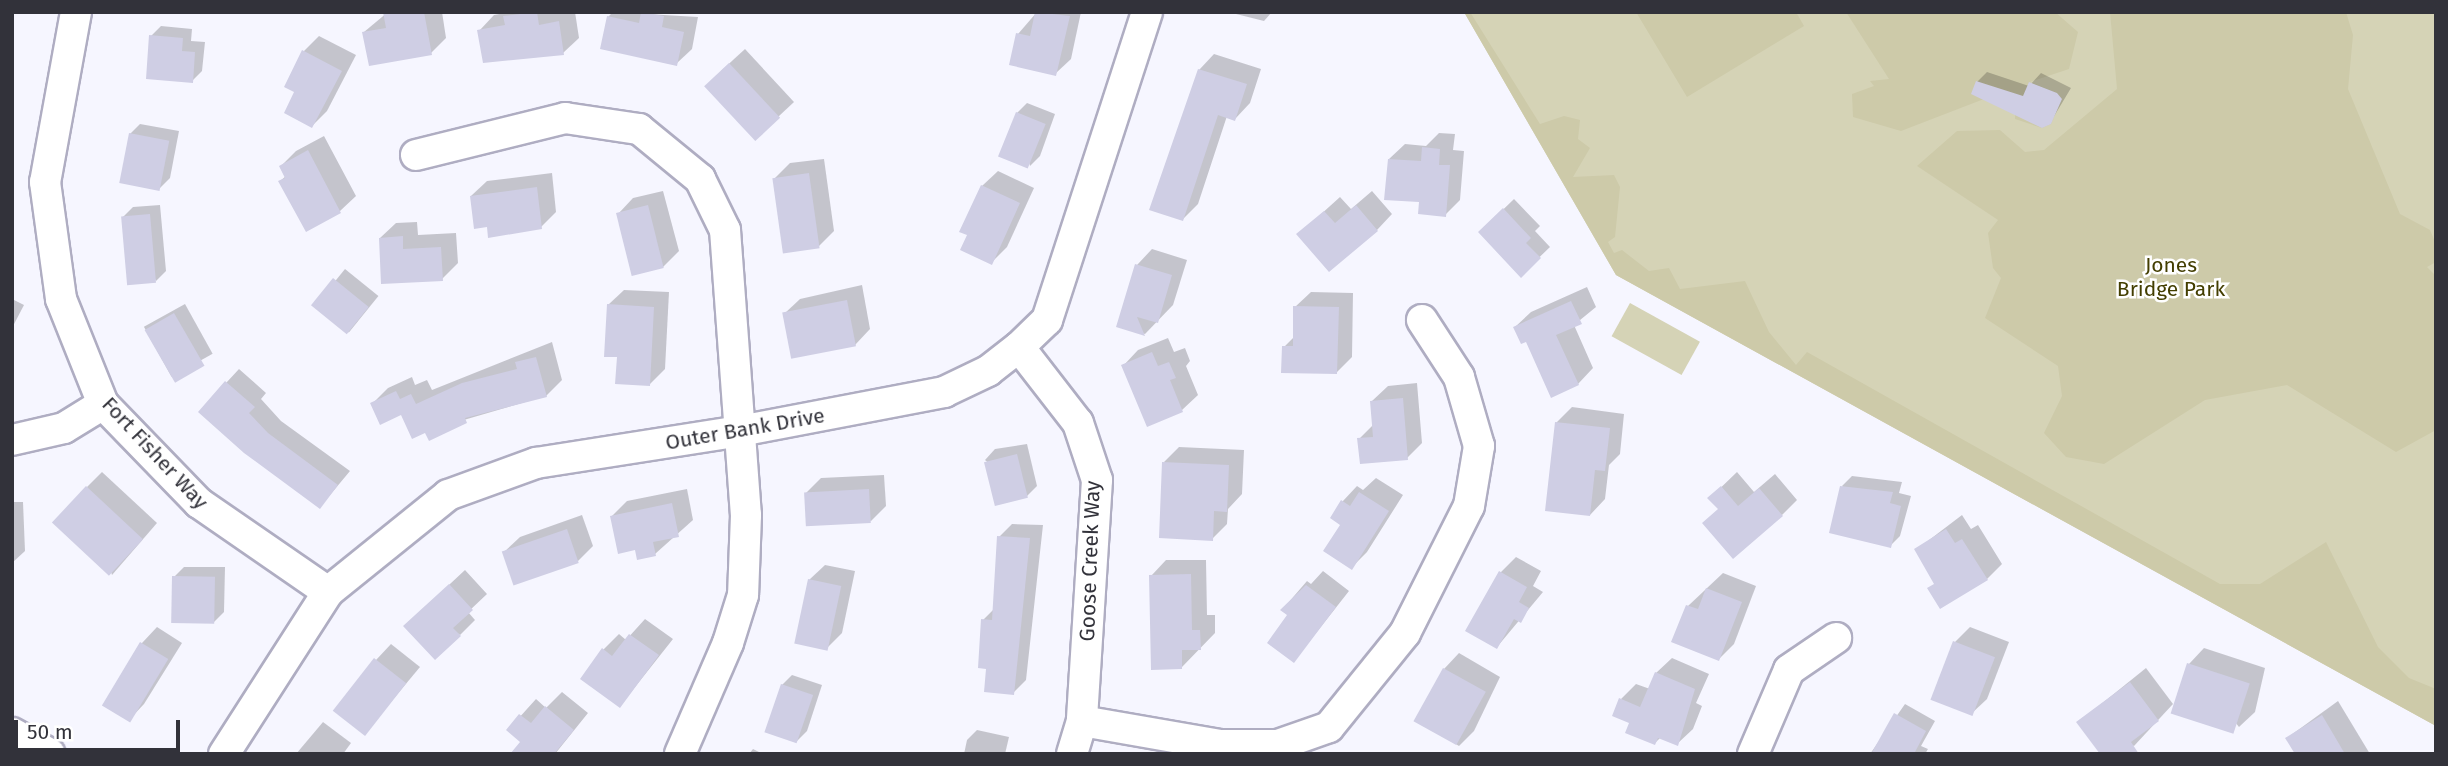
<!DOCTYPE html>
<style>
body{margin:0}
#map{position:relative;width:2448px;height:766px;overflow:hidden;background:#f6f6ff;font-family:"Fira Sans",sans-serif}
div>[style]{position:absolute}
.green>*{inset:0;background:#d5d3b6;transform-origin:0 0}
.forest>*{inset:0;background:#cdcaa9}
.shadow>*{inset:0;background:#0003;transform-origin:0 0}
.building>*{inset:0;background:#cfcee4;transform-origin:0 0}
.roads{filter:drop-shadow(2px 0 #afadc2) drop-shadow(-2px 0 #afadc2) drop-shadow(0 2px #afadc2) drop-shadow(0 -2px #afadc2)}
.minor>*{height:30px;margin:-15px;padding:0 15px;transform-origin:15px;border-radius:15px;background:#fff}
span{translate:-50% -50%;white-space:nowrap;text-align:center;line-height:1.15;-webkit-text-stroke:5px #fff;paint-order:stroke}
.park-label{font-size:21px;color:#433e01}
.street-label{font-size:21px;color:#32323a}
.frame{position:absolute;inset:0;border:14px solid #32323a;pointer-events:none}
.scale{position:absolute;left:14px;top:720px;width:166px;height:32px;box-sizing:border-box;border:4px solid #32323a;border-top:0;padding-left:9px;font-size:21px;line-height:24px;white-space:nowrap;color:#32323a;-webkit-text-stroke:5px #fff;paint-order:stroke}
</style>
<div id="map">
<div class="green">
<i style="clip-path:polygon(1464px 12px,2436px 12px,2436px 726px,1616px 275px)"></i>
<i style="left:1630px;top:303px;width:80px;height:38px;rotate:29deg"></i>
</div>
<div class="forest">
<i style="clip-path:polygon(1464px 12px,1470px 12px,1540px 124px,1564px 116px,1580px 120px,1578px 139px,1590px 148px,1573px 177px,1614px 175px,1620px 187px,1615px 237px,1608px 242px,1614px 253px,1622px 250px,1649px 271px,1669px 268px,1680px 289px,1745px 281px,1769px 332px,1796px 365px,1807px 352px,2220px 584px,2260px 584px,2326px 542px,2378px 647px,2409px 678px,2436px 689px,2436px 726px,1616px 275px)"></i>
<i style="clip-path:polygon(1636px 12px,1796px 12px,1804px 26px,1687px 97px)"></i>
<i style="clip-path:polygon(1846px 12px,2055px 12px,2078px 32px,2069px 69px,2030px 82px,2057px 93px,2062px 99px,2051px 124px,2042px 128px,2015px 119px,2015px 112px,1984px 99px,1901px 131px,1853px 117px,1852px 94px,1874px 86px,1870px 81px,1889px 79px)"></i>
<i style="clip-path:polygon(2110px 12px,2346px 12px,2353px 35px,2348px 89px,2400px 214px,2430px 230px,2436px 244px,2436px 262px,2427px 267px,2436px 276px,2436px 430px,2396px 452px,2287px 385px,2205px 400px,2104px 464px,2066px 457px,2044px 433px,2062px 396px,2058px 366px,1985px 318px,2001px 278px,1993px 268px,1988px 233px,1998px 220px,1917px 166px,1957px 131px,2000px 130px,2025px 152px,2044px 150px,2117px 89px)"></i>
</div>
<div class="shadow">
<i style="clip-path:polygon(388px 12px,442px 12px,446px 38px,431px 53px,364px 32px)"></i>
<i style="clip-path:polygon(575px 12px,579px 38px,563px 53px,479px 31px,494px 15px,510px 12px)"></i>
<i style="clip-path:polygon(613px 12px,698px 17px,692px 49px,676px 64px,608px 17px)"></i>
<i style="clip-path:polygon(1037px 12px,1081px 12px,1071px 59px,1055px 74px,1018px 34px)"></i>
<i style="clip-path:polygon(1228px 12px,1272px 12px,1264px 21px)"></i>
<i style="clip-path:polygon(161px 26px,192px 29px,191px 41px,205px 42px,202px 71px,192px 81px,151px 36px)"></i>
<i style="clip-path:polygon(319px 36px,356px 55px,327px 111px,312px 126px,297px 92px,304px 51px)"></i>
<i style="clip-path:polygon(745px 49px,794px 102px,778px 117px,721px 71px)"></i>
<i style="clip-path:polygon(1214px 54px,1261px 69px,1250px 103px,1235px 119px,1227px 116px,1198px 204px,1183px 219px,1151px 209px,1199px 70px)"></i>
<i style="clip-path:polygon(1987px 72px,2029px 86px,2041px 73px,2071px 88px,2050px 123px,1977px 82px)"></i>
<i style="clip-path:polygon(1027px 103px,1055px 114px,1040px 156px,1030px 166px,1017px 113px)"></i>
<i style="clip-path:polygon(140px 124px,179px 131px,170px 178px,159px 189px,130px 134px)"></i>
<i style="clip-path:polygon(1439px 133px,1455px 134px,1453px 150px,1464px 151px,1460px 200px,1445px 215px,1389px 159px,1405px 144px,1426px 146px)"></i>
<i style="clip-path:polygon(324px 136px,356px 196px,340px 211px,306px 230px,280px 181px,286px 176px,281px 166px,296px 151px)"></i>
<i style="clip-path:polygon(824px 159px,834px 231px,819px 246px,781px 228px,774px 179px,790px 163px)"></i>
<i style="clip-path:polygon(998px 171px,1034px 188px,1007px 247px,991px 263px,969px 235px,982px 186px)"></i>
<i style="clip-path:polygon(552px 173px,556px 212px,541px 227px,488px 225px,471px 196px,487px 181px)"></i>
<i style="clip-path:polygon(663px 191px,679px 251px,663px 267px,618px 214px,633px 198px)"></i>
<i style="clip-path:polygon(1372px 191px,1392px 214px,1377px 230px,1299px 234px,1340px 197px,1351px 209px)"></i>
<i style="clip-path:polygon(1514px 199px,1540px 226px,1535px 231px,1550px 247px,1521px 275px,1480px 232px)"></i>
<i style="clip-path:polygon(160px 205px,166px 271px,156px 281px,123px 217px,133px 207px)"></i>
<i style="clip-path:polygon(417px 222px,418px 235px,456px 233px,458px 263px,442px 279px,380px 238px,396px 223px)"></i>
<i style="clip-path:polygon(1152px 249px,1187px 260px,1173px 305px,1145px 334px,1118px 326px,1137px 265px)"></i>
<i style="left:345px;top:269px;width:43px;height:47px;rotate:39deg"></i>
<i style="clip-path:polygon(862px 285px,870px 329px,855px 345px,784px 314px,800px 299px)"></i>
<i style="clip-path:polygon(1587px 287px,1596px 307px,1574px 325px,1593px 368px,1578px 384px,1515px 327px,1531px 312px)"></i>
<i style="clip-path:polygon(624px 290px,669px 292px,665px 369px,650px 384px,618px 356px,608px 305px)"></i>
<i style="clip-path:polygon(1311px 292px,1353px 293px,1352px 357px,1337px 372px,1284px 347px,1295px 336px,1295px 307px)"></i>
<i style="clip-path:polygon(12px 299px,24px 305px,12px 328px)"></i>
<i style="left:185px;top:304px;width:57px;height:47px;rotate:61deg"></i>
<i style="clip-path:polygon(1168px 338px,1174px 352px,1185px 348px,1190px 361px,1186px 366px,1198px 395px,1182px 410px,1123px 366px,1138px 350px)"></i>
<i style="clip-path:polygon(552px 342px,562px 380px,546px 396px,426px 431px,401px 413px,372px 404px,388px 388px,412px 377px,415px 385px,427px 380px,432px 390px)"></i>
<i style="clip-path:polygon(239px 369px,266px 393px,261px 399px,281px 421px,350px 471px,320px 507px,200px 411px)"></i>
<i style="clip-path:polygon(1417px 383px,1422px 443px,1407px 458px,1359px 439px,1374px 424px,1372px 401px,1388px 386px)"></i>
<i style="clip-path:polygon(1572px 407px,1624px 414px,1620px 454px,1609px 465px,1605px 499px,1590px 515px,1556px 423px)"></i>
<i style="clip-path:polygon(1027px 444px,1037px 486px,1027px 496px,985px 460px,995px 449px)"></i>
<i style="clip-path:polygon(1179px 447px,1244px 450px,1242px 494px,1228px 509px,1227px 524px,1212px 539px,1164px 462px)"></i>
<i style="clip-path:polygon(102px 472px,157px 523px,112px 575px,87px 487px)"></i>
<i style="clip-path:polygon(1737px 472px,1754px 492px,1775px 474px,1797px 500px,1782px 515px,1719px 508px,1710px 498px)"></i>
<i style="clip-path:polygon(884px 475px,886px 506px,871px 521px,806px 493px,821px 478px)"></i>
<i style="clip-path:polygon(1852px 476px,1902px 482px,1899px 493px,1911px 496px,1900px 536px,1890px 546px,1842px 486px)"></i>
<i style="clip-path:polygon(1376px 478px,1403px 495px,1367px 552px,1352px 567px,1342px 502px,1357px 486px,1363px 490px)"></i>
<i style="clip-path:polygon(687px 489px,693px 520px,655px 554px,636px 548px,612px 516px,627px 501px)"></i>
<i style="clip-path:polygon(12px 502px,23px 502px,25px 551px,12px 563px)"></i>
<i style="clip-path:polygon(582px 515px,593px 546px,578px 561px,504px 552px,520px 537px)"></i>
<i style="clip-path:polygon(1962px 515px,1971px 529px,1978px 525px,2002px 564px,1987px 579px,1936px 583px,1916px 550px)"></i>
<i style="clip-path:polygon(1012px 524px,1043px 525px,1026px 680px,1013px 693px,988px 667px,983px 620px,995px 608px,999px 537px)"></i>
<i style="clip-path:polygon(1516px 557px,1541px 571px,1533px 586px,1543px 592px,1497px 647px,1467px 630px,1501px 572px)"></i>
<i style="clip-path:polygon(1166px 560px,1206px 560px,1207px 615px,1215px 615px,1215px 633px,1182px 667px,1151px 576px)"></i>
<i style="clip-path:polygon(825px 565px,855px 571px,842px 633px,826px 649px,809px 580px)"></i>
<i style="clip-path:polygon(184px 567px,225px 567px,224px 612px,214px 622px,174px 577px)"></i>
<i style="clip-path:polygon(465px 570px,487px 594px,468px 612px,475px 620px,460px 635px,421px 611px)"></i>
<i style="clip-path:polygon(1323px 571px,1349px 591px,1294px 661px,1290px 615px,1282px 610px,1307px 581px,1311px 584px)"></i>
<i style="clip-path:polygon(1723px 573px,1756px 586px,1734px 644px,1719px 659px,1688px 606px)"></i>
<i style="clip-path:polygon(645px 619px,673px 639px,620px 706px,603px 650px,619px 634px,626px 640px)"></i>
<i style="clip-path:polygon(157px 627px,182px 643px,144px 704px,129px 720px,104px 704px,142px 643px)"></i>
<i style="clip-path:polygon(1970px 627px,2009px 642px,1987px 699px,1971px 714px,1955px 642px)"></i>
<i style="clip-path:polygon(391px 644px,420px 667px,365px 733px,376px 660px)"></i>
<i style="clip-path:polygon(2204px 648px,2265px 668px,2255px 712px,2239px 727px,2189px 664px)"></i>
<i style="clip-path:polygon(1459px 653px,1500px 677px,1474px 731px,1459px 746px,1415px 720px,1444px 669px)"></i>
<i style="clip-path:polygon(1672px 658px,1709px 674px,1696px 703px,1702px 706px,1693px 729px,1677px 744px,1661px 737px,1655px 743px,1621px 699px,1636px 684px,1650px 689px,1656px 673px)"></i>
<i style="clip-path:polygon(2146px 668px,2173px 704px,2134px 746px,2079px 722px)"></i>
<i style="clip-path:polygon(792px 675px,822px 685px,807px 731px,797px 741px,782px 685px)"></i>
<i style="clip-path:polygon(562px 692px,588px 713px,555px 754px,512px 754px,523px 742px,508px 730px,536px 699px,546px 708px)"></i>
<i style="clip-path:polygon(2338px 701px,2370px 754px,2297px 754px,2287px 738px)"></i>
<i style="clip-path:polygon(1905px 704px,1935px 721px,1921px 746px,1928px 749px,1925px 754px,1870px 754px)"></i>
<i style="clip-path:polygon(323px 722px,351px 743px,343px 754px,296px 754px)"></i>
<i style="clip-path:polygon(977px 730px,1009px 737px,1005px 754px,964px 754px,967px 740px)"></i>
<i style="clip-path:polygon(753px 749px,763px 754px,749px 754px)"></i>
</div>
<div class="building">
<i style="clip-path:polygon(383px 12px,424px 12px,432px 55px,369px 66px,362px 32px,386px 28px)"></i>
<i style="clip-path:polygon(537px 12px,539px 25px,559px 21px,564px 55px,483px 63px,477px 30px,505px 25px,503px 16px)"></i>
<i style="clip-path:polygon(641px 12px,664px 16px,662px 27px,684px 32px,677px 66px,600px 49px,607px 16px,639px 23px)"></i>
<i style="clip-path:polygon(1035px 12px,1070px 16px,1056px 76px,1009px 65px,1016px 33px,1030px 36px)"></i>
<i style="clip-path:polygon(149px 35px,183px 38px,182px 51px,195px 52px,193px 83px,146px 79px)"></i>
<i style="clip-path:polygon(302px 50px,342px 71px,312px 128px,284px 113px,294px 92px,284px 87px)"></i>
<i style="left:729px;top:63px;width:75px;height:34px;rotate:47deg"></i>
<i style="clip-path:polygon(1198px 69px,1247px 84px,1235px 121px,1218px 115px,1183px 221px,1149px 210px)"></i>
<i style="clip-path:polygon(1976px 81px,2023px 96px,2029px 82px,2057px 93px,2062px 99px,2051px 124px,2042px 128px,1971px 94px)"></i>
<i style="left:1016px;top:112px;width:32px;height:48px;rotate:22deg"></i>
<i style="left:129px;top:133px;width:41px;height:51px;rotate:11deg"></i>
<i style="clip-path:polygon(1422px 147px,1440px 149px,1439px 165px,1450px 165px,1446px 217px,1418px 214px,1419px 202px,1384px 200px,1388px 159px,1421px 161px)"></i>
<i style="clip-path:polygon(308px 150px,341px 213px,306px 232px,278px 181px,285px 178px,279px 166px)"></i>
<i style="left:809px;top:173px;width:76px;height:37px;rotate:82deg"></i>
<i style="clip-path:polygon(981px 185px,1020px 203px,992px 265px,960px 250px,967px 235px,959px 232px)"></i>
<i style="clip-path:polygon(537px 187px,542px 229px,488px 238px,487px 227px,474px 229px,470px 196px)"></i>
<i style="left:648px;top:205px;width:65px;height:33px;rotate:76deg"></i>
<i style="clip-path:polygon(1356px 205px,1378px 231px,1329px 272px,1296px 234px,1324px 211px,1335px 223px)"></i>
<i style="clip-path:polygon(1503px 208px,1531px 238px,1526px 243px,1541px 258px,1521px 278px,1478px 232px)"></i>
<i style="left:150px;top:214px;width:69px;height:29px;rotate:85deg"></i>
<i style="clip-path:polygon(403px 236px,403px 249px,441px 247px,443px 281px,381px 284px,379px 238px)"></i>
<i style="clip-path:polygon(1135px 264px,1172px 275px,1158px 323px,1137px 317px,1145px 336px,1116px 327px)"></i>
<i style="left:333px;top:278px;width:46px;height:35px;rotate:39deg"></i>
<i style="left:847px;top:300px;width:47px;height:66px;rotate:79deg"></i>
<i style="clip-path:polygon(1571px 301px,1582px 324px,1556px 335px,1579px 385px,1551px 398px,1526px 342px,1521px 344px,1513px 327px)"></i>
<i style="clip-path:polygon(607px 304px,654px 307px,650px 386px,615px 384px,617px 357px,604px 357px)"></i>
<i style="clip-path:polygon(1293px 306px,1339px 307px,1337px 374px,1281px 373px,1282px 346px,1293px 346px)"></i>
<i style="left:174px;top:313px;width:61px;height:34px;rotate:60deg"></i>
<i style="clip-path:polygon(1152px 352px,1158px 366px,1169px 362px,1176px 378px,1170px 380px,1183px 412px,1147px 427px,1121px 365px)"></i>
<i style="clip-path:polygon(536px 357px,547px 397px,465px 418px,467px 423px,429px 441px,425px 433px,412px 439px,401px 415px,380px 425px,370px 403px,396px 391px,400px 399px,411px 394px,416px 404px,462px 383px,517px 369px,515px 362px)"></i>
<i style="clip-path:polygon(225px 381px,255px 407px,249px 413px,268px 433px,338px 485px,320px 509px,244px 453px,198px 412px)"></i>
<i style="clip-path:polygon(1403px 398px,1408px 460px,1360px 464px,1357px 438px,1373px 437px,1370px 401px)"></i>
<i style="clip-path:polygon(1555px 422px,1610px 428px,1605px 471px,1595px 470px,1590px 516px,1545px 511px)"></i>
<i style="left:1017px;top:454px;width:45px;height:34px;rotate:76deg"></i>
<i style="clip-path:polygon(1162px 462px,1229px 465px,1227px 512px,1214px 511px,1213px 541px,1159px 538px)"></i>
<i style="left:86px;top:486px;width:78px;height:50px;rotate:43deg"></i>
<i style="clip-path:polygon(1721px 486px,1738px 506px,1759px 488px,1783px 516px,1733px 559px,1702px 523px,1718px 509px,1707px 498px)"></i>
<i style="clip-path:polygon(1840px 486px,1893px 492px,1890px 503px,1901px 506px,1891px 548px,1829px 533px)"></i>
<i style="left:869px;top:489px;width:34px;height:65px;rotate:87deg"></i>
<i style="clip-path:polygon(1359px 492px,1389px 511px,1352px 570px,1323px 551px,1340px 525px,1330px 518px,1341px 500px,1350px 506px)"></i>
<i style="clip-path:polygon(672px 503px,679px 537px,653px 542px,656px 556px,637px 560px,635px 550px,618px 554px,610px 516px)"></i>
<i style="left:567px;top:529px;width:36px;height:69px;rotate:71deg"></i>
<i style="clip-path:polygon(1946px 529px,1955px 543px,1962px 539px,1988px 580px,1940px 609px,1927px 588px,1934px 584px,1914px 549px)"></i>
<i style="clip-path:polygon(997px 536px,1030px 538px,1014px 695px,984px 692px,986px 669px,978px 668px,981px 619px,992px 620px)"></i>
<i style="clip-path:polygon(1499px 571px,1527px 587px,1519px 602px,1529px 608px,1521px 623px,1514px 619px,1497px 649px,1465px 631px)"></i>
<i style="clip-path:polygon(1191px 574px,1192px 630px,1200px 630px,1201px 650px,1182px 650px,1182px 669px,1151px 670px,1149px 575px)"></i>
<i style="left:172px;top:576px;width:43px;height:47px;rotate:1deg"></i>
<i style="left:808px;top:579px;width:34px;height:66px;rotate:12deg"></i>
<i style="clip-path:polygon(449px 584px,473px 610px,453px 628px,461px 636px,435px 660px,403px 626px)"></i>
<i style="clip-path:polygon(1306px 585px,1336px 607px,1294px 663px,1267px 643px,1287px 615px,1280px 610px)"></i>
<i style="clip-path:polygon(1706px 588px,1742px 602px,1719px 661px,1671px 642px,1686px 605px,1698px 609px)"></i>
<i style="clip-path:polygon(629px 634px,659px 655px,620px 708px,580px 679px,602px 648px,612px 656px)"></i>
<i style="left:1953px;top:641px;width:45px;height:63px;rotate:21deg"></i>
<i style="left:140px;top:642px;width:33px;height:74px;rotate:31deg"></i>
<i style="left:374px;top:658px;width:41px;height:67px;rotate:38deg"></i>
<i style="left:2187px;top:663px;width:66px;height:53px;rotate:18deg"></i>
<i style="left:1443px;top:668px;width:49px;height:61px;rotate:29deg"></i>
<i style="clip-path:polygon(1655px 672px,1695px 689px,1678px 746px,1658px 738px,1655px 745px,1625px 733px,1629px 723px,1612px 716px,1619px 698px,1640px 707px)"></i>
<i style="clip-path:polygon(2130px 682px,2159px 721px,2131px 742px,2139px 754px,2100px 754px,2076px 722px)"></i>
<i style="left:781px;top:684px;width:34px;height:51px;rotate:19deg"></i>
<i style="clip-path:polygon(545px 706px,574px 730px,554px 754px,510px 754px,520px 742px,506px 730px,519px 714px,531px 723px)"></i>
<i style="clip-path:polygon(1894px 713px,1926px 731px,1914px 754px,1871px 754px)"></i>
<i style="clip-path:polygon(2322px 715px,2345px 754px,2295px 754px,2285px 738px)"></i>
</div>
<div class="roads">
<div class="minor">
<i style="left:76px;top:12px;width:173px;rotate:100.3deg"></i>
<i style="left:45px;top:182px;width:118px;rotate:82.2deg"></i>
<i style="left:61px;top:299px;width:113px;rotate:68.2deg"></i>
<i style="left:103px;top:404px;width:138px;rotate:45.9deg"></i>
<i style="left:199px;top:503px;width:157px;rotate:34.6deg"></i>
<i style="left:416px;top:155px;width:154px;rotate:-13.9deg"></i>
<i style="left:565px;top:118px;width:75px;rotate:8.5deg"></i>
<i style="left:639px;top:129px;width:79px;rotate:39.3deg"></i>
<i style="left:700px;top:179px;width:57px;rotate:63.9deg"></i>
<i style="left:725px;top:230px;width:286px;rotate:85.8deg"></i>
<i style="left:746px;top:515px;width:80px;rotate:92.1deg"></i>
<i style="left:743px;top:595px;width:50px;rotate:107.4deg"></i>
<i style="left:728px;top:643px;width:121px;rotate:113.4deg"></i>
<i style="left:1019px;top:347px;width:96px;rotate:52.2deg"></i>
<i style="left:1078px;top:423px;width:60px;rotate:71.6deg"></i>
<i style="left:1097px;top:480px;width:241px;rotate:93.6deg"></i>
<i style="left:1082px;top:721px;width:34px;rotate:107deg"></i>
<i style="left:12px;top:440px;width:53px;rotate:-13deg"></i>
<i style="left:64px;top:428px;width:46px;rotate:-31.6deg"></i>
<i style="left:1082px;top:721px;width:139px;rotate:9.9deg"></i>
<i style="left:1219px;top:745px;width:59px"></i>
<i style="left:1278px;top:745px;width:54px;rotate:-19.4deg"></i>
<i style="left:1329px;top:727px;width:121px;rotate:-51deg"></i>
<i style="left:1405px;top:633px;width:142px;rotate:-63.3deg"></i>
<i style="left:1469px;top:506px;width:61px;rotate:-80.5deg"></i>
<i style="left:1479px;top:446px;width:72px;rotate:-106.2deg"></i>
<i style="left:1459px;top:377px;width:68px;rotate:-123deg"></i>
<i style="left:12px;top:733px;width:43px;rotate:28.9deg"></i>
<i style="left:224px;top:754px;width:193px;rotate:-57.3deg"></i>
<i style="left:328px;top:592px;width:154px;rotate:-38.9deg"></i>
<i style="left:448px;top:495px;width:94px;rotate:-20deg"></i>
<i style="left:536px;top:463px;width:206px;rotate:-8.9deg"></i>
<i style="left:740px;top:431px;width:208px;rotate:-10.8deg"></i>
<i style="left:944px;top:392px;width:49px;rotate:-25.5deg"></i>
<i style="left:988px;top:371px;width:39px;rotate:-38deg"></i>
<i style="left:1019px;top:347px;width:39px;rotate:-44deg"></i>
<i style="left:1047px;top:320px;width:324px;rotate:-72deg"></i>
<i style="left:1753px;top:754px;width:91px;rotate:-66.8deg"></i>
<i style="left:1789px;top:670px;width:57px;rotate:-34.2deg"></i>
</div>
</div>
<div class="park-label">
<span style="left:2171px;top:277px">Jones<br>Bridge Park</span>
</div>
<div class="street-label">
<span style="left:745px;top:429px;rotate:-10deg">Outer Bank Drive</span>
<span style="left:155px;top:453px;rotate:47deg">Fort Fisher Way</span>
<span style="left:1090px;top:561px;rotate:-88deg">Goose Creek Way</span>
</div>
<div class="frame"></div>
<div class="scale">50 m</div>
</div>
